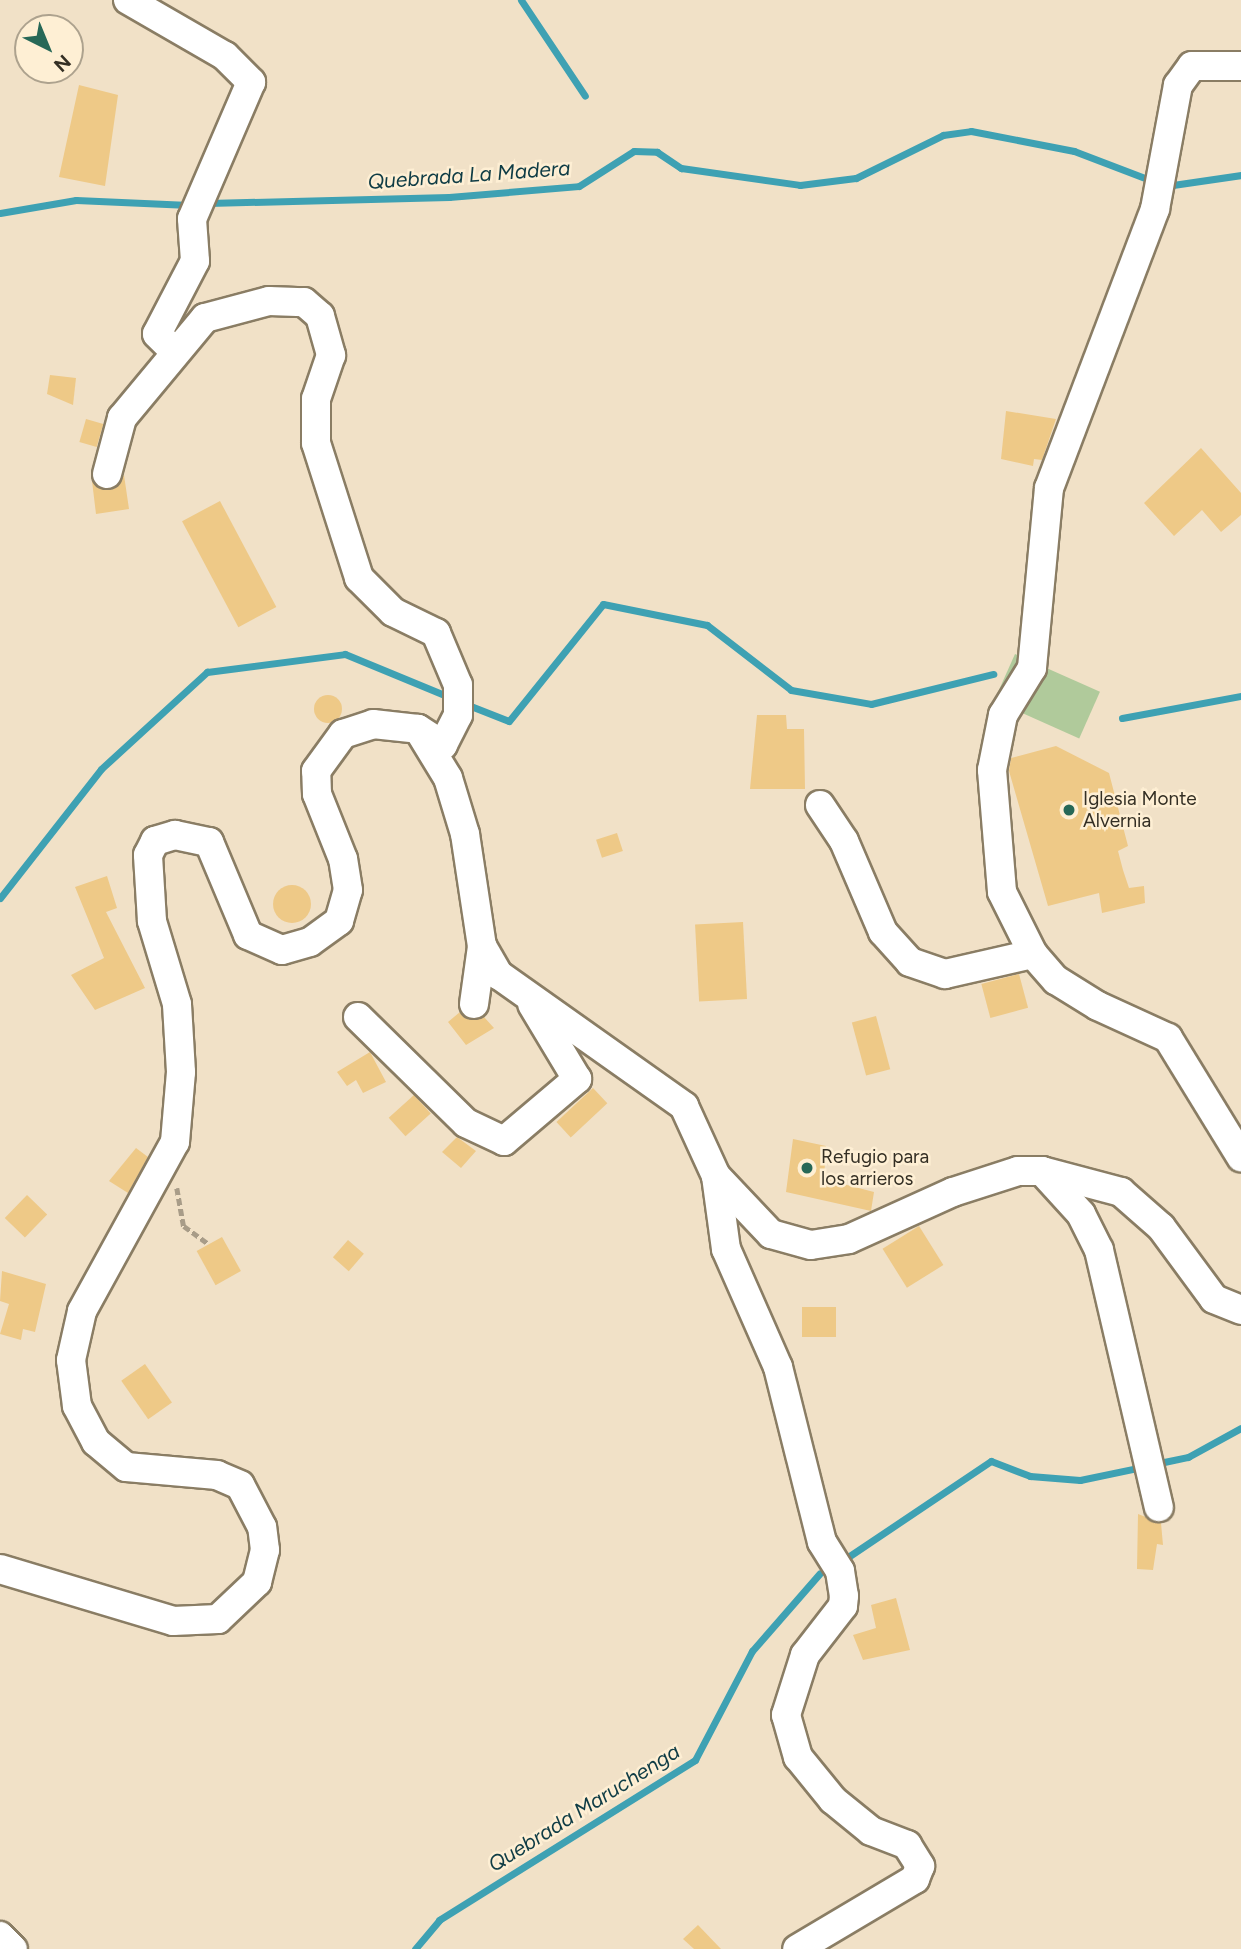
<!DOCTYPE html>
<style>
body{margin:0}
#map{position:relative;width:1241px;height:1949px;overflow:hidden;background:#f1e1c7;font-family:Figtree,sans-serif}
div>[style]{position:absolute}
.green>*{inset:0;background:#b0ca9b;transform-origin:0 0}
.stream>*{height:7px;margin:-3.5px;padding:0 3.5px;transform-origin:3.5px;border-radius:3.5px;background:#3ea1b3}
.building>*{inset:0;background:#eec987;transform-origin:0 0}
.round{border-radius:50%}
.path>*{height:4.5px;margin-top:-2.25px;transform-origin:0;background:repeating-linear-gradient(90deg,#a89c88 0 7px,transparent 0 10.5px)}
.roads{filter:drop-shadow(2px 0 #8a7d64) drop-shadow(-2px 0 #8a7d64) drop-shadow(0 2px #8a7d64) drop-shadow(0 -2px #8a7d64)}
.minor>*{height:28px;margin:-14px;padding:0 14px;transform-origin:14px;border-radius:14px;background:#fff}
.dots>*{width:19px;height:19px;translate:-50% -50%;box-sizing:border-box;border:4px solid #feefd4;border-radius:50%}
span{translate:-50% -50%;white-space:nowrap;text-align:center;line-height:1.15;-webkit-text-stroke:5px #feefd4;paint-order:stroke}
.poi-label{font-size:19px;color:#342f24}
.left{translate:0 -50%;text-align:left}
.water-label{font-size:21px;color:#0f3c45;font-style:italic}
.north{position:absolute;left:14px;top:14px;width:70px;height:70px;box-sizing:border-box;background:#feefd4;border:2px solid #ada28e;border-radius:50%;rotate:137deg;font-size:19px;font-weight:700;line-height:28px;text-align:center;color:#342f24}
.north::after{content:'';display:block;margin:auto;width:24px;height:32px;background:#276857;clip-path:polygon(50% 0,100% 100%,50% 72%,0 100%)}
</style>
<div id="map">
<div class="green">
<i style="left:1015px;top:654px;width:93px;height:51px;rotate:24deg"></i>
</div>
<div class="stream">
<i style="left:521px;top:0;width:115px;rotate:56.3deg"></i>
<i style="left:1166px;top:186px;width:76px;rotate:-8.3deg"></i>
<i style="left:208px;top:203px;width:241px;rotate:-1.4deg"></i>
<i style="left:449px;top:197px;width:130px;rotate:-4.8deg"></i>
<i style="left:579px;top:186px;width:65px;rotate:-32.5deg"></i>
<i style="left:634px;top:151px;width:23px;rotate:2deg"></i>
<i style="left:657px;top:152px;width:29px;rotate:34deg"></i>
<i style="left:681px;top:168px;width:120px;rotate:8.1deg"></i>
<i style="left:800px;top:185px;width:56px;rotate:-7.1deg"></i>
<i style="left:856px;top:178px;width:97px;rotate:-26.3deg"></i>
<i style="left:943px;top:135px;width:28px;rotate:-8deg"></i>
<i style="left:971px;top:131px;width:105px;rotate:11deg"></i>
<i style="left:1074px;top:151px;width:87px;rotate:20.9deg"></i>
<i style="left:0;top:213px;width:77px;rotate:-9.7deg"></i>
<i style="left:76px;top:200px;width:113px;rotate:2.5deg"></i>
<i style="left:463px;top:703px;width:49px;rotate:21.4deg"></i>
<i style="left:509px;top:721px;width:150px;rotate:-51.2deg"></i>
<i style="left:603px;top:604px;width:106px;rotate:11.4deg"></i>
<i style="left:707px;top:625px;width:106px;rotate:37.7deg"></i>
<i style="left:791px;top:690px;width:81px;rotate:9.9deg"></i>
<i style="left:871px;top:704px;width:126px;rotate:-13.8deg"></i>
<i style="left:1122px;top:718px;width:121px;rotate:-10.5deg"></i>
<i style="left:0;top:898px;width:164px;rotate:-51.9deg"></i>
<i style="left:101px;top:769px;width:144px;rotate:-42.5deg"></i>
<i style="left:207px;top:672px;width:139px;rotate:-7.4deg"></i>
<i style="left:345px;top:654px;width:116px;rotate:22.4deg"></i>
<i style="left:1164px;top:1462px;width:25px;rotate:-12deg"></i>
<i style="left:1188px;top:1457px;width:60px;rotate:-28.7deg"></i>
<i style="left:845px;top:1559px;width:176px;rotate:-33.9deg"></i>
<i style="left:991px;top:1461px;width:42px;rotate:21deg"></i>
<i style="left:1030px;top:1476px;width:50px;rotate:4.6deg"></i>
<i style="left:1080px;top:1480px;width:63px;rotate:-11.8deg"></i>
<i style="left:415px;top:1949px;width:38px;rotate:-50deg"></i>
<i style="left:439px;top:1920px;width:302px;rotate:-32deg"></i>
<i style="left:695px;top:1760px;width:123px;rotate:-62.4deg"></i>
<i style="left:752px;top:1651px;width:103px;rotate:-48.9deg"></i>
</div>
<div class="building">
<i style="clip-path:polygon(79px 85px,118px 95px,105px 186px,59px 177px)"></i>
<i style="clip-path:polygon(50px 375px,76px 378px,73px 405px,47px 394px)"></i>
<i style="clip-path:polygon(1006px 411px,1056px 419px,1042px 460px,1034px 459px,1033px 466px,1001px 459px)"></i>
<i style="left:86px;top:419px;width:18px;height:24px;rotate:16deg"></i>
<i style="clip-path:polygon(1201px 448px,1241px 493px,1241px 515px,1221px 532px,1202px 510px,1174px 536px,1144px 503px)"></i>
<i style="clip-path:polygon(124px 475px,129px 509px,96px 514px,92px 481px,111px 490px)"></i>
<i style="left:220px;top:501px;width:120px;height:43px;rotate:62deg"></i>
<i class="round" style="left:314px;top:695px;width:28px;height:28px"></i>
<i style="clip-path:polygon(757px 715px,786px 715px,787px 729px,804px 729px,805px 789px,750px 789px)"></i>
<i style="clip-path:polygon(1056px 746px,1109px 773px,1128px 846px,1118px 851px,1123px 870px,1129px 888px,1144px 886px,1145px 903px,1102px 913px,1099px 893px,1048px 906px,1009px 771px,1011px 758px)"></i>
<i style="left:617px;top:833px;width:19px;height:22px;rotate:72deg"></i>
<i style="clip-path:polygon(107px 876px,117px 908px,106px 912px,145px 988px,95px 1010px,71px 975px,104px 958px,75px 887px)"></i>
<i class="round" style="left:273px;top:885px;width:38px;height:38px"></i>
<i style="left:743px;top:922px;width:77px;height:48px;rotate:87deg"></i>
<i style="left:1019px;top:974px;width:35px;height:39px;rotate:75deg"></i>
<i style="clip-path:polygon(460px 1012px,471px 1020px,484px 1017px,494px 1028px,466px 1045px,448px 1022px)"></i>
<i style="left:876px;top:1016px;width:55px;height:25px;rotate:75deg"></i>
<i style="clip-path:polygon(370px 1052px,386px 1082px,363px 1093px,356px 1080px,347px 1086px,337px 1072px)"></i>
<i style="left:593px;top:1088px;width:21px;height:50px;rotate:47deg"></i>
<i style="left:414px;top:1095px;width:25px;height:34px;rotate:48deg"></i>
<i style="clip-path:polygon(457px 1137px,476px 1151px,461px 1168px,442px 1152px)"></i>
<i style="clip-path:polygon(793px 1139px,826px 1146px,824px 1179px,874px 1192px,871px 1211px,786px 1192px)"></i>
<i style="clip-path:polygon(136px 1148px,148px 1157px,128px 1193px,109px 1181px)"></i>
<i style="left:27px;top:1195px;width:28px;height:32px;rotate:44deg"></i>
<i style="left:919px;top:1226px;width:46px;height:43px;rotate:58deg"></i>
<i style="left:222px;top:1237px;width:39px;height:29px;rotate:61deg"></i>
<i style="left:348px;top:1240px;width:21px;height:23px;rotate:41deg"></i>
<i style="clip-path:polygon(2px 1271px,46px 1284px,35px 1332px,23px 1329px,21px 1340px,0 1334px,9px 1304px,0 1301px)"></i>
<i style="left:802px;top:1307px;width:34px;height:30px"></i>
<i style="left:145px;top:1364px;width:47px;height:29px;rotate:55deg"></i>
<i style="clip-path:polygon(1138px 1514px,1161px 1523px,1163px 1545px,1157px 1544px,1153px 1570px,1137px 1569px)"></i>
<i style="clip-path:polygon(896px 1598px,910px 1650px,863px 1660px,853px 1635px,876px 1628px,871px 1605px)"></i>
<i style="clip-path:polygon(698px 1925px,721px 1949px,694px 1949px,683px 1939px)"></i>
</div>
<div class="path">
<i style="left:177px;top:1188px;width:39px;rotate:80deg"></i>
<i style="left:184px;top:1226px;width:31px;rotate:36deg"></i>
</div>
<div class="roads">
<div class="minor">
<i style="left:128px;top:0;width:112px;rotate:30deg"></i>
<i style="left:225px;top:56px;width:37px;rotate:45deg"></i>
<i style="left:251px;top:82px;width:149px;rotate:113.3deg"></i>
<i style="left:192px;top:219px;width:42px;rotate:85.9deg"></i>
<i style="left:195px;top:261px;width:82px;rotate:117.5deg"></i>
<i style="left:157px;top:334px;width:24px;rotate:45deg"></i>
<i style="left:1241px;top:66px;width:49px;rotate:180deg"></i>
<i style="left:1192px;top:66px;width:24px;rotate:126deg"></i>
<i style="left:1178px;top:85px;width:126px;rotate:100.5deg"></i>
<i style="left:1155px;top:209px;width:298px;rotate:110.8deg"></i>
<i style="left:1049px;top:488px;width:181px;rotate:95.4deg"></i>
<i style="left:1032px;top:668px;width:55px;rotate:121.7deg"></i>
<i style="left:1003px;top:715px;width:56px;rotate:101.3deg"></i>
<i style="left:992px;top:770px;width:122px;rotate:85.3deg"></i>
<i style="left:1002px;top:892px;width:69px;rotate:63.4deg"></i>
<i style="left:1033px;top:954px;width:35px;rotate:49deg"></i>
<i style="left:1056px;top:980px;width:49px;rotate:31.8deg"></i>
<i style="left:1098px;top:1006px;width:77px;rotate:24.6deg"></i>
<i style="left:1168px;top:1038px;width:140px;rotate:58.5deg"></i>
<i style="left:107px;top:474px;width:58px;rotate:-75deg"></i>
<i style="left:122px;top:418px;width:130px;rotate:-50.3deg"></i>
<i style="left:205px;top:318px;width:66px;rotate:-14.9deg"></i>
<i style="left:269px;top:301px;width:35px;rotate:2deg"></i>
<i style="left:304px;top:302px;width:21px;rotate:41deg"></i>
<i style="left:320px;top:316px;width:41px;rotate:74.2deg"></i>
<i style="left:331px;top:355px;width:46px;rotate:108.8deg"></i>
<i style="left:316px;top:399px;width:44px;rotate:90deg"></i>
<i style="left:316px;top:443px;width:142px;rotate:72.3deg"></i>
<i style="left:359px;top:578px;width:48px;rotate:45deg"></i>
<i style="left:393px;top:612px;width:48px;rotate:26deg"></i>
<i style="left:436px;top:633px;width:56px;rotate:67.1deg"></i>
<i style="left:458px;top:685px;width:30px;rotate:90deg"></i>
<i style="left:458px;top:715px;width:34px;rotate:117deg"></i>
<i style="left:443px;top:745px;width:30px;rotate:-147deg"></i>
<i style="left:820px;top:805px;width:43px;rotate:56.3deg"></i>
<i style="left:844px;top:841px;width:99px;rotate:66.8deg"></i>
<i style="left:883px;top:932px;width:40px;rotate:48deg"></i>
<i style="left:910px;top:962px;width:37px;rotate:19deg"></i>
<i style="left:945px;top:974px;width:90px;rotate:-12.8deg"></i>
<i style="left:474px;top:1004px;width:59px;rotate:-82.1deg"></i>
<i style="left:358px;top:1017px;width:151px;rotate:44.5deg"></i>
<i style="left:466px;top:1123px;width:42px;rotate:25.3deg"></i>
<i style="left:504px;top:1141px;width:96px;rotate:-40.3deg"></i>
<i style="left:577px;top:1079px;width:87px;rotate:-121deg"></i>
<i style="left:1042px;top:1171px;width:58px;rotate:47.8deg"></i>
<i style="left:1081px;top:1214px;width:40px;rotate:63.4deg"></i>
<i style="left:1099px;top:1250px;width:264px;rotate:76.9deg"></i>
<i style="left:716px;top:1176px;width:74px;rotate:82.2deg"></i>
<i style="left:726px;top:1249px;width:129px;rotate:66.2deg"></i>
<i style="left:778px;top:1367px;width:180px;rotate:75.9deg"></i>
<i style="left:822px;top:1542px;width:34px;rotate:58deg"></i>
<i style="left:840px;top:1571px;width:25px;rotate:81deg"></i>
<i style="left:844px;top:1596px;width:10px;rotate:96deg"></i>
<i style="left:843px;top:1606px;width:62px;rotate:127.8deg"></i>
<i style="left:805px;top:1655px;width:63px;rotate:107.6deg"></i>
<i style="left:786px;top:1715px;width:44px;rotate:74.1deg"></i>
<i style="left:798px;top:1757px;width:55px;rotate:50.9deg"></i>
<i style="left:833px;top:1800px;width:49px;rotate:39.2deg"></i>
<i style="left:871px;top:1831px;width:39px;rotate:21deg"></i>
<i style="left:907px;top:1845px;width:25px;rotate:58deg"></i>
<i style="left:920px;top:1866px;width:14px;rotate:111deg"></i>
<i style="left:915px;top:1879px;width:137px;rotate:149.3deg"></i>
<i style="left:0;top:1569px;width:181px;rotate:16.7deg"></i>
<i style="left:173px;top:1621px;width:45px;rotate:-2.5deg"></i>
<i style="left:218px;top:1619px;width:54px;rotate:-43.5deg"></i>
<i style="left:257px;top:1582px;width:33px;rotate:-76deg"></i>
<i style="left:265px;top:1550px;width:23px;rotate:-97deg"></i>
<i style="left:262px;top:1527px;width:47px;rotate:-117.6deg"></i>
<i style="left:240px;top:1485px;width:25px;rotate:-157deg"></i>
<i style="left:217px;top:1475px;width:91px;rotate:-175deg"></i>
<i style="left:126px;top:1467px;width:39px;rotate:-140deg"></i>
<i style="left:96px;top:1442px;width:41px;rotate:-117.8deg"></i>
<i style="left:77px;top:1406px;width:46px;rotate:-97.4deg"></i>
<i style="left:71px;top:1360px;width:50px;rotate:-77.3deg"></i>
<i style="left:82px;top:1311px;width:193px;rotate:-61.2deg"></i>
<i style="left:175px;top:1142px;width:70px;rotate:-85.1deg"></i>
<i style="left:181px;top:1072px;width:68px;rotate:-93.4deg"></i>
<i style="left:177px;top:1004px;width:87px;rotate:-106.8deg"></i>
<i style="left:152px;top:921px;width:66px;rotate:-93.5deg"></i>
<i style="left:148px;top:855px;width:16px;rotate:-63deg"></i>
<i style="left:155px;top:841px;width:21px;rotate:-17deg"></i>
<i style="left:175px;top:835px;width:35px;rotate:12deg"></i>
<i style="left:209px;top:842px;width:101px;rotate:67.2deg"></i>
<i style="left:248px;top:935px;width:37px;rotate:24deg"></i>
<i style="left:282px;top:950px;width:29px;rotate:-16deg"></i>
<i style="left:310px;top:942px;width:36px;rotate:-36deg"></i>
<i style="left:339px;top:921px;width:32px;rotate:-74deg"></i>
<i style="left:348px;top:890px;width:31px;rotate:-99deg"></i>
<i style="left:343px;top:859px;width:70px;rotate:-111.8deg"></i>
<i style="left:317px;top:794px;width:23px;rotate:-92deg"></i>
<i style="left:316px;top:771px;width:46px;rotate:-53.9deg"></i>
<i style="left:343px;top:734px;width:32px;rotate:-18deg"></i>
<i style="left:373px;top:724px;width:45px;rotate:6.3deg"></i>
<i style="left:418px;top:729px;width:57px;rotate:58.5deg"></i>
<i style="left:448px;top:778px;width:59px;rotate:73.1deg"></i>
<i style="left:465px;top:834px;width:113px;rotate:81.4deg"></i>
<i style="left:482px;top:946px;width:34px;rotate:60deg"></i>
<i style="left:499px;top:975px;width:227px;rotate:35.3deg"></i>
<i style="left:684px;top:1106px;width:77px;rotate:65.4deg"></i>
<i style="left:716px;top:1176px;width:80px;rotate:46.5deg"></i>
<i style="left:771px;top:1234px;width:41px;rotate:15.4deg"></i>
<i style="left:811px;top:1245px;width:38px;rotate:-9deg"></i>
<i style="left:849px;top:1239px;width:114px;rotate:-24.3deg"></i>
<i style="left:953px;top:1192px;width:68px;rotate:-17.9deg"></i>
<i style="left:1018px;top:1171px;width:24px"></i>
<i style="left:1042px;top:1171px;width:82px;rotate:14.9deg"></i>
<i style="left:1121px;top:1192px;width:53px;rotate:41.2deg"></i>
<i style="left:1161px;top:1227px;width:89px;rotate:53.6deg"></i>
<i style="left:1214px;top:1299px;width:29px;rotate:22deg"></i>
<i style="left:0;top:1936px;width:18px;rotate:45deg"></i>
</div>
</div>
<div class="dots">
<i style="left:1069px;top:810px;background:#276857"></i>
<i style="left:807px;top:1168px;background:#276857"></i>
</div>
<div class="poi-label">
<span class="left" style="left:1083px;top:810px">Iglesia Monte<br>Alvernia</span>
<span class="left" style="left:821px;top:1168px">Refugio para<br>los arrieros</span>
</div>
<div class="water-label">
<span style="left:469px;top:175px;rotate:-4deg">Quebrada La Madera</span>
<span style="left:584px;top:1808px;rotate:-32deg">Quebrada Maruchenga</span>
</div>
<div class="north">N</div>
</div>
